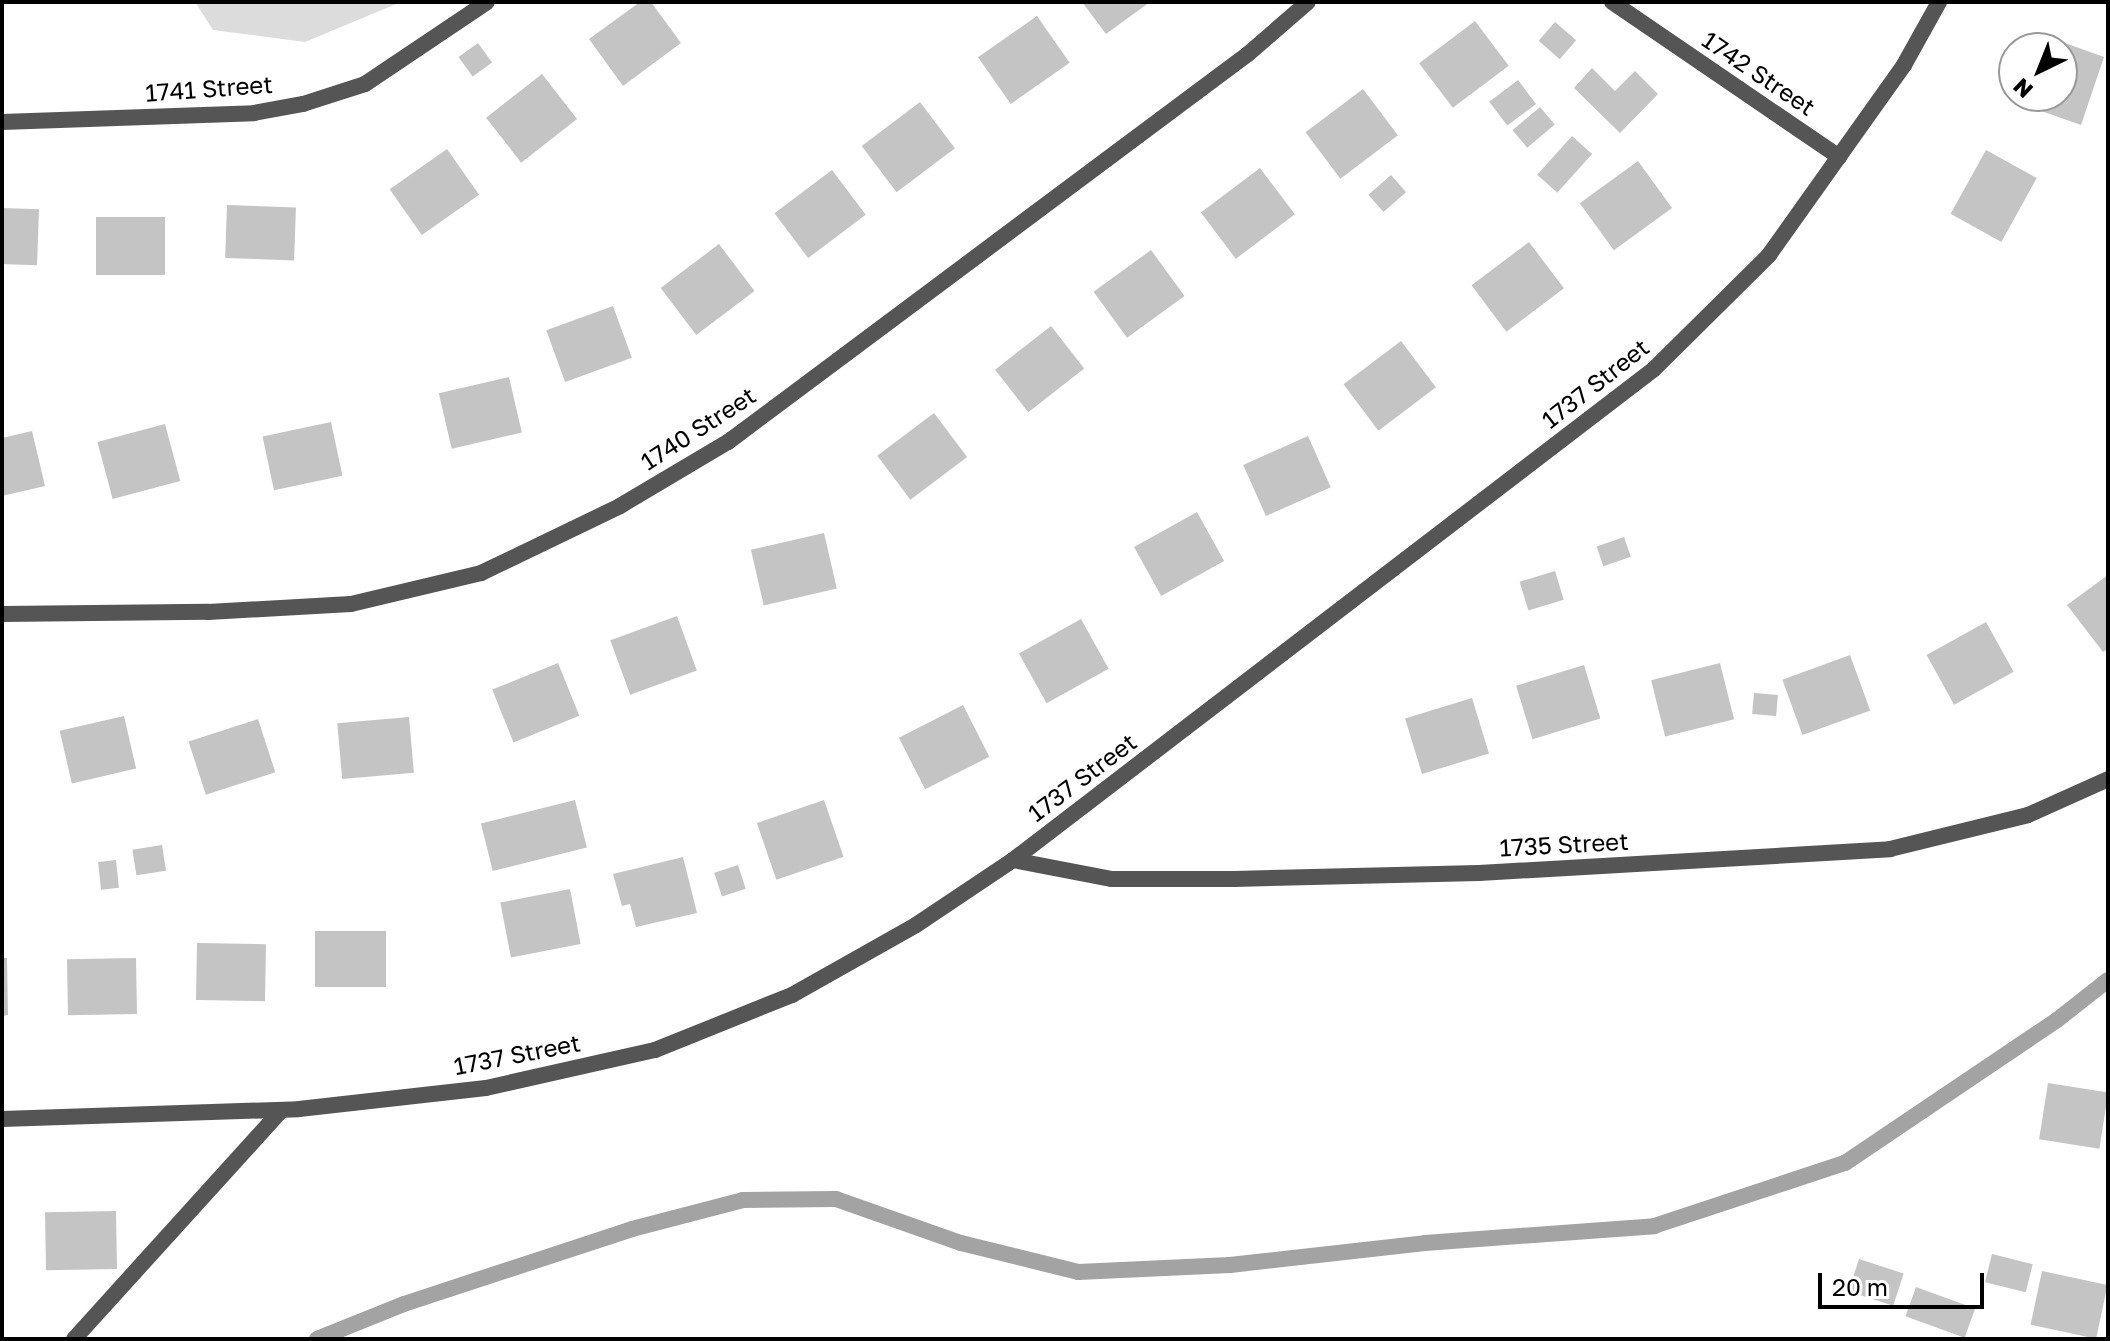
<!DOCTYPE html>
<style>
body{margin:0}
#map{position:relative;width:2110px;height:1341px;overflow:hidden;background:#fff;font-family:"Golos Text",sans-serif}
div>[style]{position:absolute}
.green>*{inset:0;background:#dcdcdc}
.stream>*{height:16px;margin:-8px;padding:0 8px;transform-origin:8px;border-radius:8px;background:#a3a3a3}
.building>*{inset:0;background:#c4c4c4;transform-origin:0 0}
.service>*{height:16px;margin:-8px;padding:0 8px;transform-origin:8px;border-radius:8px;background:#555}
.minor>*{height:16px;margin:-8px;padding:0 8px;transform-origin:8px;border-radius:8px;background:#555}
span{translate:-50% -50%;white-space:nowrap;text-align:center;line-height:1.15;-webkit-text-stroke:6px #fff;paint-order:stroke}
.street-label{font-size:24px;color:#000}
.frame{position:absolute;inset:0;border:4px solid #000;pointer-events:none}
.north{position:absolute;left:1998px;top:32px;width:80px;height:80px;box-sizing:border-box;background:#fff;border:2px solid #999;border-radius:50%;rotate:223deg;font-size:22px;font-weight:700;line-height:32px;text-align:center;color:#000}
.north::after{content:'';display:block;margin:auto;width:28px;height:36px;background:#000;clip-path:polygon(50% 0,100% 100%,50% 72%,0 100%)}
.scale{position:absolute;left:1818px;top:1273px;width:166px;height:36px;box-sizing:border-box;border:4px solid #000;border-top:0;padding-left:10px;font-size:24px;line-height:28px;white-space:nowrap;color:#000;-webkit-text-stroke:6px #fff;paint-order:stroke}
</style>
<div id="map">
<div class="green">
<i style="clip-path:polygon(195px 2px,401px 2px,305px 42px,213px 30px)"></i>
</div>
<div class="stream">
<i style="left:317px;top:1339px;width:94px;rotate:-21.9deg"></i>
<i style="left:404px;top:1304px;width:240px;rotate:-18.2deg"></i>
<i style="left:632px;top:1229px;width:115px;rotate:-14.6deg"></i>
<i style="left:743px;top:1200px;width:93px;rotate:-0.6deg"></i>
<i style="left:836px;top:1199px;width:133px;rotate:19.4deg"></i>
<i style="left:961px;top:1243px;width:121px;rotate:13.9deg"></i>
<i style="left:1078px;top:1272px;width:152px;rotate:-2.6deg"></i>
<i style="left:1230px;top:1265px;width:196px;rotate:-6.4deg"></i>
<i style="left:1425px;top:1243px;width:230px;rotate:-4.2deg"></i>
<i style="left:1654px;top:1226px;width:201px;rotate:-18.3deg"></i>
<i style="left:1845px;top:1163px;width:256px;rotate:-34deg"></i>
<i style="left:2057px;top:1020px;width:65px;rotate:-38.1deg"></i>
</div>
<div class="building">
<i style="clip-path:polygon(640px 2px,651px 2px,681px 43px,623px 86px,589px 39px)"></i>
<i style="clip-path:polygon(1082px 2px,1150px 2px,1106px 34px)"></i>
<i style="left:1037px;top:16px;width:57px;height:72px;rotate:55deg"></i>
<i style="left:1475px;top:21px;width:56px;height:70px;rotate:53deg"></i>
<i style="left:1555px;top:22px;width:28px;height:25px;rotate:41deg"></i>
<i style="clip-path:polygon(2051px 38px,2104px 57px,2081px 125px,2027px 106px,2031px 96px,2062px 96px,2062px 48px,2047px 48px)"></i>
<i style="left:478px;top:43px;width:24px;height:24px;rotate:54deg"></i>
<i style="clip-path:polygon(1592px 68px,1615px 91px,1635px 71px,1658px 94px,1620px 133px,1574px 88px)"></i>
<i style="left:542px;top:74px;width:57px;height:71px;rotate:52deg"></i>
<i style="left:1518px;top:80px;width:30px;height:36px;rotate:53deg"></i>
<i style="left:1363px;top:89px;width:58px;height:72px;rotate:53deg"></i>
<i style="left:920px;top:102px;width:58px;height:73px;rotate:53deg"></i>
<i style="left:1540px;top:107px;width:23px;height:36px;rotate:50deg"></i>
<i style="left:1572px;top:136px;width:27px;height:52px;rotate:42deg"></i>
<i style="left:447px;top:149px;width:56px;height:70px;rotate:55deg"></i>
<i style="left:1986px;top:150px;width:58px;height:73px;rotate:29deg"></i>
<i style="left:1638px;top:161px;width:58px;height:72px;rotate:54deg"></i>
<i style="left:1260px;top:168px;width:58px;height:74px;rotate:53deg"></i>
<i style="left:832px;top:170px;width:56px;height:72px;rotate:53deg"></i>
<i style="left:1391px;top:175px;width:23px;height:30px;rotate:49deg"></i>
<i style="left:227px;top:205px;width:69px;height:53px;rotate:2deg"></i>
<i style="left:2px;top:208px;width:37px;height:56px;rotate:2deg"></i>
<i style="left:165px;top:217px;width:58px;height:69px;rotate:90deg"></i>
<i style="left:1529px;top:242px;width:58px;height:72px;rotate:53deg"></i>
<i style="left:719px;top:244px;width:59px;height:73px;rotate:53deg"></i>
<i style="left:1151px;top:250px;width:57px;height:71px;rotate:54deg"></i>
<i style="left:613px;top:306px;width:55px;height:71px;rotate:70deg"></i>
<i style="left:1051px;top:326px;width:54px;height:71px;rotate:52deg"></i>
<i style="left:1401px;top:341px;width:58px;height:72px;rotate:53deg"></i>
<i style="left:509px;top:377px;width:57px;height:72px;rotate:77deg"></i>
<i style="left:934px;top:413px;width:55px;height:71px;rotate:53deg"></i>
<i style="left:331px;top:422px;width:55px;height:70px;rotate:78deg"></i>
<i style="left:165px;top:424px;width:59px;height:70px;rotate:75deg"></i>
<i style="clip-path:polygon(32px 431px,45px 486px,2px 496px,2px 438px)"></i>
<i style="left:1308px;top:436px;width:56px;height:71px;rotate:66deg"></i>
<i style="left:1197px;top:512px;width:56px;height:72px;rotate:61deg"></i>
<i style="left:824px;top:533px;width:57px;height:75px;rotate:77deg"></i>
<i style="left:1624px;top:537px;width:21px;height:29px;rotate:71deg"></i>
<i style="left:1555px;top:571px;width:30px;height:37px;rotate:73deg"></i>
<i style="clip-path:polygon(2108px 575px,2108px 649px,2103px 652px,2067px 605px)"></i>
<i style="left:677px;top:616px;width:58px;height:71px;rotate:70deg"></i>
<i style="left:1081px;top:619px;width:57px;height:71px;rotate:61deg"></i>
<i style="left:1986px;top:622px;width:57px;height:68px;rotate:61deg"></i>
<i style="left:1850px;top:655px;width:59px;height:72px;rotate:70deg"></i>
<i style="left:558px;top:663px;width:57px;height:71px;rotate:68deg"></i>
<i style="left:1720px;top:663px;width:58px;height:71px;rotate:76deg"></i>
<i style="left:1584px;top:665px;width:56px;height:71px;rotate:73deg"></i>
<i style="left:1754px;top:693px;width:24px;height:21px;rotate:5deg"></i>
<i style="left:1472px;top:698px;width:58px;height:70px;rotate:73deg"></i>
<i style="left:963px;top:705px;width:58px;height:72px;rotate:63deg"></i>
<i style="left:124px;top:716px;width:54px;height:66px;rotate:77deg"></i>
<i style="left:409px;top:717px;width:56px;height:72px;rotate:85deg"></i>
<i style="left:258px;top:719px;width:56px;height:73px;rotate:72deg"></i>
<i style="left:575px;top:800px;width:49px;height:97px;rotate:76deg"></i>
<i style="left:824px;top:800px;width:60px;height:71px;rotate:71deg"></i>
<i style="left:162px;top:845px;width:26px;height:30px;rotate:81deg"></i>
<i style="clip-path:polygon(683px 857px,697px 913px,636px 927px,630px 904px,622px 906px,613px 874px)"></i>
<i style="left:116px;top:860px;width:28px;height:18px;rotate:84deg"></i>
<i style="left:738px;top:865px;width:25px;height:25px;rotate:72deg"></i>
<i style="left:570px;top:889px;width:56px;height:71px;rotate:79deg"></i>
<i style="left:315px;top:931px;width:71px;height:56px"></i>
<i style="left:197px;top:943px;width:69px;height:57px;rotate:1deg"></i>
<i style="clip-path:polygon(2px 958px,7px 958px,8px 1015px,2px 1016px)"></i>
<i style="left:136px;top:958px;width:56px;height:69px;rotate:89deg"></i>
<i style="left:2048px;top:1083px;width:61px;height:57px;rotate:9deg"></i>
<i style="left:116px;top:1211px;width:58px;height:71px;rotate:89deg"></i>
<i style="left:1992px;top:1254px;width:42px;height:29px;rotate:14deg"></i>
<i style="left:1859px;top:1259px;width:47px;height:34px;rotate:18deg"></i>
<i style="left:2042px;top:1271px;width:67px;height:55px;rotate:12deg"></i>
<i style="left:1916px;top:1287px;width:63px;height:31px;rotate:20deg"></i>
</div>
<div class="service">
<i style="left:74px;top:1339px;width:309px;rotate:-47.8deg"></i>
</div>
<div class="minor">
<i style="left:1612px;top:2px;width:275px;rotate:34.3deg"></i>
<i style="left:2px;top:122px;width:252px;rotate:-2deg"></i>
<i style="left:254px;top:113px;width:50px;rotate:-10.4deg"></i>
<i style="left:303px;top:104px;width:65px;rotate:-17.9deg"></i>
<i style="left:365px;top:84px;width:147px;rotate:-33.9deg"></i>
<i style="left:2px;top:614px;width:206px;rotate:-0.6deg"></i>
<i style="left:208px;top:612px;width:143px;rotate:-3.2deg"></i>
<i style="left:351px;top:604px;width:134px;rotate:-13.4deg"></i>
<i style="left:481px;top:573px;width:154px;rotate:-25.7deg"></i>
<i style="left:620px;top:506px;width:126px;rotate:-30.7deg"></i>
<i style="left:728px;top:442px;width:649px;rotate:-36.73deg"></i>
<i style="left:1248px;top:54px;width:79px;rotate:-40.9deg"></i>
<i style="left:1013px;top:860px;width:101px;rotate:10.9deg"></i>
<i style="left:1112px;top:879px;width:122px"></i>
<i style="left:1234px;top:879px;width:245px;rotate:-1.4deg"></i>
<i style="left:1479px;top:873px;width:412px;rotate:-3.3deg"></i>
<i style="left:1890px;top:849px;width:142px;rotate:-13.8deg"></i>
<i style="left:2028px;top:815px;width:88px;rotate:-24.2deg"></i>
<i style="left:2px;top:1119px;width:297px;rotate:-1.9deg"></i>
<i style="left:299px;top:1109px;width:188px;rotate:-6.4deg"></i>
<i style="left:486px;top:1088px;width:173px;rotate:-12.7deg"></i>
<i style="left:655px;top:1050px;width:148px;rotate:-21.9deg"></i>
<i style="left:792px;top:995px;width:142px;rotate:-29.4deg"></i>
<i style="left:916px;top:925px;width:117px;rotate:-33.8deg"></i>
<i style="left:1013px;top:860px;width:807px;rotate:-37.45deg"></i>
<i style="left:1654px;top:369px;width:162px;rotate:-44.7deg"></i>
<i style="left:1769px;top:255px;width:233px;rotate:-54.6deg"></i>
<i style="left:1904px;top:65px;width:72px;rotate:-60.9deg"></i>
</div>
<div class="street-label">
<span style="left:1759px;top:73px;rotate:34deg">1742 Street</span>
<span style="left:209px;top:88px;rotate:-4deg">1741 Street</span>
<span style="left:1595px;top:383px;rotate:-38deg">1737 Street</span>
<span style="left:698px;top:428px;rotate:-33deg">1740 Street</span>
<span style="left:1082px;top:777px;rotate:-37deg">1737 Street</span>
<span style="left:1564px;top:844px;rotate:-3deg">1735 Street</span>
<span style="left:517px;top:1054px;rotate:-11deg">1737 Street</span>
</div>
<div class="frame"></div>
<div class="north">N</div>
<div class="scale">20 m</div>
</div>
